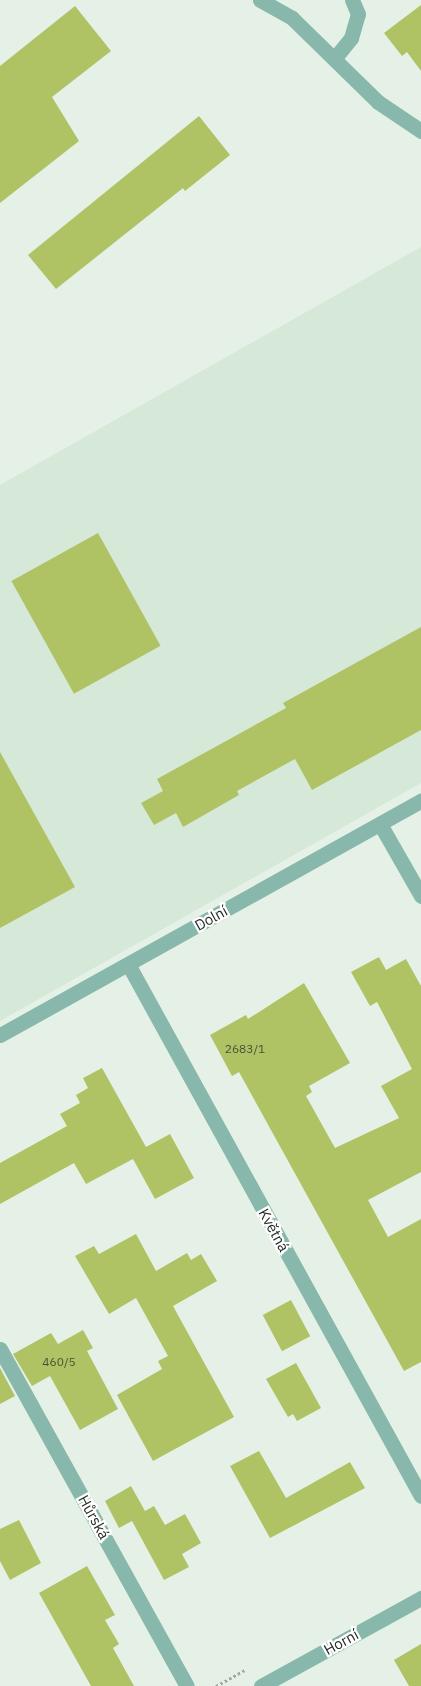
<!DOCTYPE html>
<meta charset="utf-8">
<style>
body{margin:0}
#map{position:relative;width:421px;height:1686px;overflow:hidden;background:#e5f1e6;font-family:"IBM Plex Sans",sans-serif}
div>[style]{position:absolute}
.built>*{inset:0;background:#d6e8d7}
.building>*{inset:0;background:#afc365;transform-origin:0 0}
.path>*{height:3px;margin-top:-1.5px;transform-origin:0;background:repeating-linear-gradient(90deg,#9fa9a0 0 2.5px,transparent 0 5px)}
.minor>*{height:15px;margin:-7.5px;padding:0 7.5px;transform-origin:7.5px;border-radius:7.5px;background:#88b8ab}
span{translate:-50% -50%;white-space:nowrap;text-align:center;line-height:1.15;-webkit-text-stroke:4.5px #fff;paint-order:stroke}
.number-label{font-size:12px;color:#495237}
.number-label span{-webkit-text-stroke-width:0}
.street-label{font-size:15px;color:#272c28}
</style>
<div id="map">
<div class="built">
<i style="clip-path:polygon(421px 247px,421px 783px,0 1021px,0 485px)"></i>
</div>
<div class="building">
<i style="clip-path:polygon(421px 5px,421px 71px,407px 52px,402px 56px,384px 33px)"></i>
<i style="clip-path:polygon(75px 6px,111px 51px,52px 97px,79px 141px,0 203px,0 66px)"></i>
<i style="clip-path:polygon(199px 116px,230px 155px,185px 191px,183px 188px,56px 289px,28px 255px)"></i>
<i style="left:98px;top:533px;width:129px;height:99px;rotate:61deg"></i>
<i style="clip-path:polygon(421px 627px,421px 730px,312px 790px,295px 759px,237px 791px,239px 795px,183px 827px,176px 813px,154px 825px,141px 803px,163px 791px,157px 779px,286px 708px,283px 703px)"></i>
<i style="clip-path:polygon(0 752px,75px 887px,0 928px)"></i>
<i style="clip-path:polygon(379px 957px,386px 970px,406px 959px,421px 986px,421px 1172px,368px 1200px,388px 1237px,421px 1219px,421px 1362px,404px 1371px,239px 1072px,232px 1076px,210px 1035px,246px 1015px,248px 1019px,304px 983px,350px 1063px,309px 1086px,312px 1092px,306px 1096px,335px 1148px,399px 1118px,381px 1086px,412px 1069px,377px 1002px,370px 1006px,351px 972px)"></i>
<i style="clip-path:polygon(102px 1068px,146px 1147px,170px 1134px,194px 1178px,155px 1199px,133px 1159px,86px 1184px,74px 1163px,0 1204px,0 1163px,67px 1126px,60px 1114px,80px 1103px,76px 1095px,88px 1088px,83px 1078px)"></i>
<i style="clip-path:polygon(136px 1234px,156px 1271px,187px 1253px,191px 1260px,201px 1254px,217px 1281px,173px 1306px,234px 1417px,153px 1461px,117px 1395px,162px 1369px,158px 1361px,168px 1356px,136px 1298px,109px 1314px,75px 1256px,94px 1246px,99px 1254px)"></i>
<i style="left:291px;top:1300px;width:41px;height:32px;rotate:62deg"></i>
<i style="clip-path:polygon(83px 1330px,93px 1348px,87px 1351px,118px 1409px,80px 1430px,50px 1376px,32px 1386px,13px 1354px,51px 1333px,58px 1344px)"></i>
<i style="clip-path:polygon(296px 1363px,321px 1408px,297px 1421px,293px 1414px,288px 1417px,266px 1379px)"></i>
<i style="clip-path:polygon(0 1368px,15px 1396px,0 1404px)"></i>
<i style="clip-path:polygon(259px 1451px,286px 1498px,350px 1462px,365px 1488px,270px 1538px,230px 1466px)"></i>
<i style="clip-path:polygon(131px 1486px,145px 1511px,154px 1506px,165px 1525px,185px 1514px,201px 1543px,182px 1554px,189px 1567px,164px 1580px,132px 1521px,119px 1528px,105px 1501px)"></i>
<i style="clip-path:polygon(19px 1520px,41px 1563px,10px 1580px,0 1561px,0 1529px)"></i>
<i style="clip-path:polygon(87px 1566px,115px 1615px,105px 1620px,119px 1644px,113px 1648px,134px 1686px,91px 1686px,39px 1593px)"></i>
<i style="clip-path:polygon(421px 1644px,421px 1686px,409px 1686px,394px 1660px)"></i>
</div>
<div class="path">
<i style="left:216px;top:1686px;width:33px;rotate:-29deg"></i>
</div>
<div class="minor">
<i style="left:260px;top:0;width:37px;rotate:29deg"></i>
<i style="left:292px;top:18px;width:120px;rotate:44.3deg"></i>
<i style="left:378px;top:102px;width:52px;rotate:34deg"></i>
<i style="left:334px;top:59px;width:27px;rotate:-51deg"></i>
<i style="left:351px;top:38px;width:25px;rotate:-74deg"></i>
<i style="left:358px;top:14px;width:15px;rotate:-113deg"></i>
<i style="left:380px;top:824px;width:83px;rotate:60.3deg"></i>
<i style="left:128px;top:964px;width:607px;rotate:61.16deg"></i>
<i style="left:0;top:1035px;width:482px;rotate:-29.1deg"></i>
<i style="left:0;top:1349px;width:385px;rotate:61deg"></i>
<i style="left:261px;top:1686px;width:183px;rotate:-28.8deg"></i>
</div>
<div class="number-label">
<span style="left:245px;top:1049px">2683/1</span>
<span style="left:59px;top:1362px">460/5</span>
</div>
<div class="street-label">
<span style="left:211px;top:918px;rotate:-29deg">Dolní</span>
<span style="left:274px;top:1230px;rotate:61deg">Květná</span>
<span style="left:94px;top:1517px;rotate:61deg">Hůrská</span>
<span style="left:341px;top:1642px;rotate:-29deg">Horní</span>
</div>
</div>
